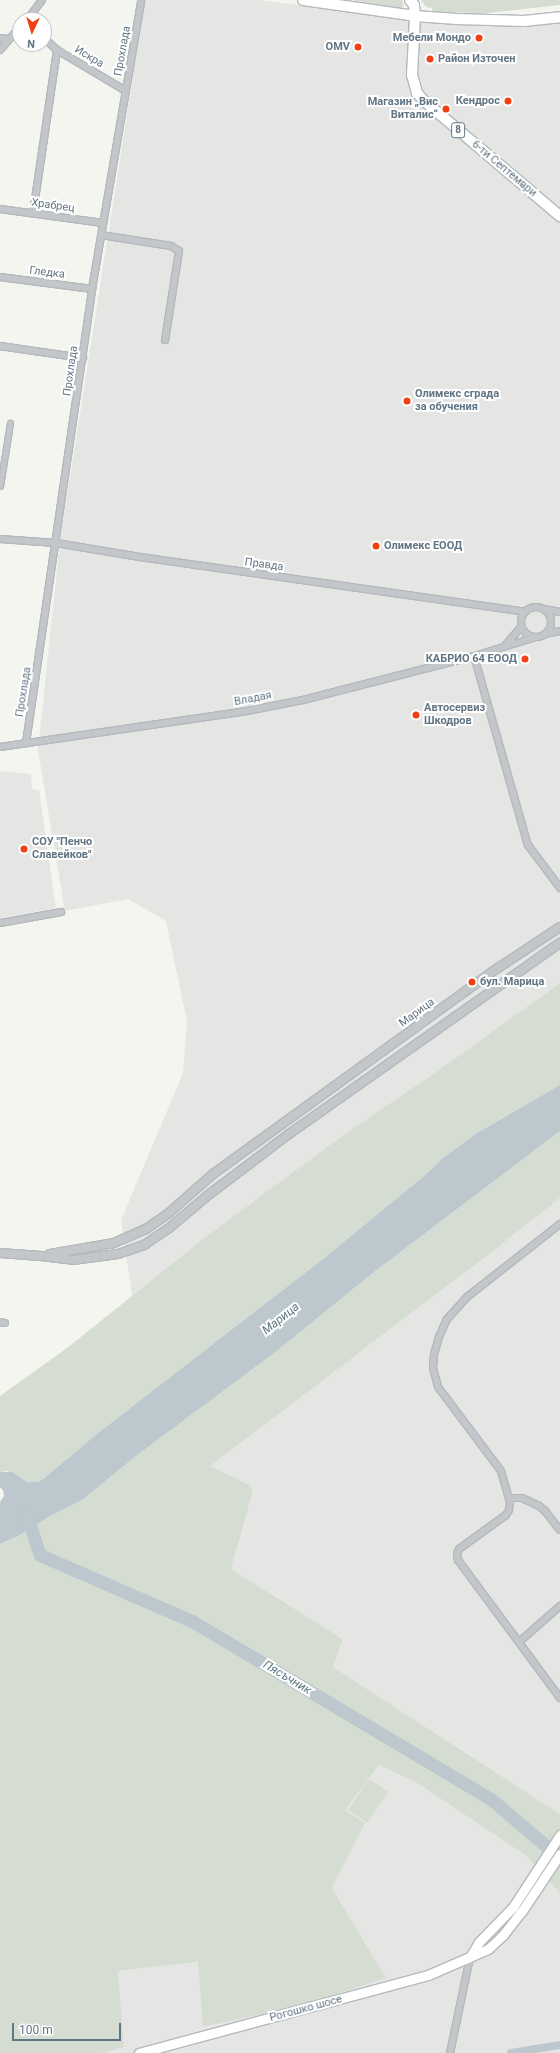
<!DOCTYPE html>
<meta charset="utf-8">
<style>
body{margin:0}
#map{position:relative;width:560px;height:2053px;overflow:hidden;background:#f5f5f0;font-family:Roboto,sans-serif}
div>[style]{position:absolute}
.built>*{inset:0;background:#e5e6e4}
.green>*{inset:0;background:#d5dcd1;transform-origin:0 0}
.water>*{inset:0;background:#bcc8cd}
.canal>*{height:8px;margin:-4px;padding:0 4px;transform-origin:4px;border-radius:4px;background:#bcc8cd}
.river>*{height:13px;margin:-6.5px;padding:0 6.5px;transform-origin:6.5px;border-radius:6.5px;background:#bcc8cd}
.roads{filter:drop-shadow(1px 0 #b3b9bd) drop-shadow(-1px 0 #b3b9bd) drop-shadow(0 1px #b3b9bd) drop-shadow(0 -1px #b3b9bd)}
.pedestrian>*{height:5px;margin:-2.5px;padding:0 2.5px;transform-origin:2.5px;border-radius:2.5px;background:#c3c7ca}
.minor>*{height:6px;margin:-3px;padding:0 3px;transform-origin:3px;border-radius:3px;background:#c3c7ca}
.minor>.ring{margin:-3px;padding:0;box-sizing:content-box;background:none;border:6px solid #c3c7ca;border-radius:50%}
.tertiary>*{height:8px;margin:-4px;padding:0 4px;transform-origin:4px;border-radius:4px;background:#c3c7ca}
.secondary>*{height:9px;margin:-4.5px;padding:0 4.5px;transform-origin:4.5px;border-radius:4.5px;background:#fff}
.primary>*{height:10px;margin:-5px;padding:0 5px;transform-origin:5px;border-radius:5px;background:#fff}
.dots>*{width:11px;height:11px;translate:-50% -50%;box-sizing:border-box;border:2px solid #fff;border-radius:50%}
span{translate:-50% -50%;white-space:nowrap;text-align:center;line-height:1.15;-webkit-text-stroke:4px #fff;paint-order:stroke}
.shield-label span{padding:1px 3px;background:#fff;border:1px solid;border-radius:3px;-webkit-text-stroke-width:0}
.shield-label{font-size:10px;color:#617584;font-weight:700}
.poi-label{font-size:11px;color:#617584;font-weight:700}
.right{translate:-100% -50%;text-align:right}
.left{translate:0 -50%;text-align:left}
.street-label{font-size:11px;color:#617584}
.water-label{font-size:12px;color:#5c7881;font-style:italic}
.north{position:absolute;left:12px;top:12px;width:40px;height:40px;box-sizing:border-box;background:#fff;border:1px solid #c0c8ce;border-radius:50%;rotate:184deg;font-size:11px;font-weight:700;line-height:16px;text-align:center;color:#617584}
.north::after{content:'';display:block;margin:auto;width:14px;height:18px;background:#f14114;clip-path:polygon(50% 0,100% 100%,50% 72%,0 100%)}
.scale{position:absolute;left:12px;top:2023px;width:109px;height:18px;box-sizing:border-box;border:2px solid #617584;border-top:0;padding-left:5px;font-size:12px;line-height:14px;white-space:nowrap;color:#617584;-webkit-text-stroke:3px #fff;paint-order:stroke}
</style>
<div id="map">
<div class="built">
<i style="clip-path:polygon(145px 0,259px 0,400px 18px,560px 20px,560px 983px,436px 1072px,342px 1136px,132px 1296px,121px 1220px,183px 1073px,187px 1022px,166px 921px,128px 899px,65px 911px,38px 750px,60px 541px)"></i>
<i style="clip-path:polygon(0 771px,31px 774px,32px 789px,39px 790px,56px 908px,0 918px)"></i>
<i style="clip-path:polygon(560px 1198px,560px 1814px,333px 1667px,343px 1639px,231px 1569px,253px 1491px,209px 1466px,497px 1248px)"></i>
<i style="clip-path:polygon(379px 1765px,417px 1783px,525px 1855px,560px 1893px,560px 2053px,102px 2053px,124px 2047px,118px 1971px,198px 1962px,204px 2027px,386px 1978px,332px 1888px,365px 1823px,345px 1810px)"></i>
</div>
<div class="green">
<i style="clip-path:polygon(352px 0,402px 0,404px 6px,401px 9px)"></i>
<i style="clip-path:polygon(421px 0,560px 0,560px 5px,487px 13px,432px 12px,432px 8px,426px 7px)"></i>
<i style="clip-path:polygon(560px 983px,560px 1085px,477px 1133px,443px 1158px,424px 1176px,323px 1259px,98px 1433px,43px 1479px,37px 1482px,27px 1482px,8px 1471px,0 1472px,0 1396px,67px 1348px,202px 1240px,342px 1136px,436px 1072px)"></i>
<i style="clip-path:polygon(560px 1131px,560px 1198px,497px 1248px,210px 1466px,247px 1484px,253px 1491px,231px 1569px,343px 1639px,333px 1667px,560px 1814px,560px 1893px,525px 1855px,417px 1783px,379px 1765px,345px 1810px,365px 1823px,332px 1888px,386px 1978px,305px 2004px,203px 2027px,198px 1962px,118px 1971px,124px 2047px,102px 2053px,0 2053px,0 1544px,20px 1535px,52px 1515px,82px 1500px,136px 1456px,278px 1350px,374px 1272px)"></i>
<i style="left:369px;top:1779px;width:23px;height:37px;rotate:34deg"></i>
</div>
<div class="water">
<i style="clip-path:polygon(560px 1085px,560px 1131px,374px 1272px,278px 1350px,136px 1456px,82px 1500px,52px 1515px,20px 1535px,0 1544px,0 1502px,4px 1496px,3px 1490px,0 1487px,0 1472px,12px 1472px,27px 1482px,37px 1482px,43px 1479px,98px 1433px,323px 1259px,424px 1176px,443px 1158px,477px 1133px)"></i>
</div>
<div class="canal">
<i style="left:511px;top:2053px;width:50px;rotate:-9.3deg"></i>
</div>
<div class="river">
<i style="left:23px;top:1513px;width:17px;rotate:62deg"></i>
<i style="left:31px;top:1528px;width:28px;rotate:72deg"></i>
<i style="left:40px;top:1555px;width:166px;rotate:23.5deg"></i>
<i style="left:192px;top:1621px;width:348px;rotate:30.8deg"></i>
<i style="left:491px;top:1799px;width:91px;rotate:40.5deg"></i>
</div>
<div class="roads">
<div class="pedestrian">
<i style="left:0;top:486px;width:64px;rotate:-81deg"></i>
</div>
<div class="minor">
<i style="left:27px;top:20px;width:25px;rotate:-53deg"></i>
<i style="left:0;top:38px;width:8px;rotate:7deg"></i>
<i style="left:44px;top:38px;width:18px;rotate:43deg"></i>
<i style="left:57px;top:50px;width:80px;rotate:30.7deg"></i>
<i style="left:0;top:50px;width:30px;rotate:-49deg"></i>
<i style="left:0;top:209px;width:104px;rotate:7.7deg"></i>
<i style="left:33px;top:213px;width:165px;rotate:-81.6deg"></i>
<i style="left:101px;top:235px;width:71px;rotate:8.9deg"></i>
<i style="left:171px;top:246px;width:9px;rotate:32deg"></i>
<i style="left:179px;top:251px;width:90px;rotate:98.9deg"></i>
<i style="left:0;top:277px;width:93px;rotate:7.4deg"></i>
<i style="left:0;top:346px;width:84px;rotate:8.2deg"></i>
<i style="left:0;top:539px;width:56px;rotate:4.1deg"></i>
<i style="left:56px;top:543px;width:85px;rotate:9.5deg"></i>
<i style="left:140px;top:557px;width:389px;rotate:8.1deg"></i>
<i class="ring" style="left:521px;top:607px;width:24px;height:24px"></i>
<i style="left:544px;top:609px;width:16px;rotate:11deg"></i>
<i style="left:545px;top:634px;width:15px;rotate:-11deg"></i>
<i style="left:505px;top:646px;width:26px;rotate:-50deg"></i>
<i style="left:474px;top:656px;width:197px;rotate:74.1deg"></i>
<i style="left:528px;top:845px;width:54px;rotate:53.3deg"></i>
<i style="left:26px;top:743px;width:459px;rotate:-81.7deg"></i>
<i style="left:92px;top:289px;width:291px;rotate:-80.3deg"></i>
<i style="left:0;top:747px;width:250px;rotate:-8.3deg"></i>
<i style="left:247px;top:711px;width:57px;rotate:-11.1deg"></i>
<i style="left:303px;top:700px;width:177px;rotate:-14.4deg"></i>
<i style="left:474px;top:656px;width:65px;rotate:-17deg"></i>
<i style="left:0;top:923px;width:62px;rotate:-10.2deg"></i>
<i style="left:560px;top:1224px;width:118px;rotate:141.9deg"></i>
<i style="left:467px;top:1297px;width:30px;rotate:132deg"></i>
<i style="left:447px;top:1319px;width:20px;rotate:114deg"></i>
<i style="left:439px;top:1337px;width:18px;rotate:106deg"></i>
<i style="left:434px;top:1354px;width:14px;rotate:94deg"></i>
<i style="left:433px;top:1368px;width:20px;rotate:75deg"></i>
<i style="left:438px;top:1387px;width:105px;rotate:53.1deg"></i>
<i style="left:501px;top:1471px;width:32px;rotate:74deg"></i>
<i style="left:510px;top:1502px;width:8px;rotate:97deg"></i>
<i style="left:509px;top:1510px;width:6px;rotate:121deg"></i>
<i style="left:506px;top:1515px;width:58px;rotate:144.1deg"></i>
<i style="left:459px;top:1549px;width:5px;rotate:112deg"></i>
<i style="left:457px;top:1554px;width:6px;rotate:81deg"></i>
<i style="left:458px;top:1560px;width:172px;rotate:53.5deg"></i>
<i style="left:0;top:1322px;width:5px;rotate:11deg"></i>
<i style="left:509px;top:1498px;width:13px"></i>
<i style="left:522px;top:1498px;width:19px;rotate:25deg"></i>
<i style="left:539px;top:1506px;width:8px;rotate:40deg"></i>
<i style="left:545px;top:1511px;width:24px;rotate:52deg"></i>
<i style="left:519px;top:1642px;width:55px;rotate:-41.3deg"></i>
<i style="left:450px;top:2053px;width:98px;rotate:-78.2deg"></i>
</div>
<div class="tertiary">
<i style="left:0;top:1253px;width:41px;rotate:4.2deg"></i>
<i style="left:41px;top:1256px;width:32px;rotate:7deg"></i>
<i style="left:73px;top:1260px;width:45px;rotate:-7.6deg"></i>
<i style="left:118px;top:1254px;width:28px;rotate:-19deg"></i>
<i style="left:144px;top:1245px;width:29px;rotate:-34deg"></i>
<i style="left:168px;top:1229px;width:51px;rotate:-40.2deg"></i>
<i style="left:207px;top:1196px;width:103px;rotate:-37.1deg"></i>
<i style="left:289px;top:1134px;width:332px;rotate:-35.2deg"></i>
<i style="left:50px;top:1254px;width:65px;rotate:-9.8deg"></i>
<i style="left:114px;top:1243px;width:35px;rotate:-24deg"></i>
<i style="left:146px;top:1229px;width:29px;rotate:-35deg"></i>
<i style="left:170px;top:1212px;width:57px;rotate:-41.5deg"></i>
<i style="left:213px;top:1174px;width:352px;rotate:-35.9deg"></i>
<i style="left:498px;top:968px;width:74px;rotate:-33.5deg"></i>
</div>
<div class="secondary">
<i style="left:470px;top:1957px;width:17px;rotate:-59deg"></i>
<i style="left:479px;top:1942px;width:49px;rotate:-45.8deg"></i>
<i style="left:513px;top:1907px;width:86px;rotate:-56.9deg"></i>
<i style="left:139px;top:2053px;width:299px;rotate:-15.1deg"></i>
<i style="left:428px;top:1975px;width:65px;rotate:-23.4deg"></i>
<i style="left:488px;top:1949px;width:21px;rotate:-43deg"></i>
<i style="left:503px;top:1935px;width:31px;rotate:-52deg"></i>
<i style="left:522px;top:1911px;width:69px;rotate:-56.3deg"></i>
</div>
<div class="primary">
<i style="left:303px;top:0;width:113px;rotate:8.1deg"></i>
<i style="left:415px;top:16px;width:42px;rotate:4.1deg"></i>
<i style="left:457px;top:19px;width:67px;rotate:1.7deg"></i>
<i style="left:524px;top:21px;width:36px;rotate:-6deg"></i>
<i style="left:410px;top:0;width:6px;rotate:51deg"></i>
<i style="left:414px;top:5px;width:11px;rotate:85deg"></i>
<i style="left:415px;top:16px;width:59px;rotate:92.9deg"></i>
<i style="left:412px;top:75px;width:19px;rotate:74deg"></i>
<i style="left:417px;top:93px;width:9px;rotate:49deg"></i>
<i style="left:423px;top:100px;width:180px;rotate:40.3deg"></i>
</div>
</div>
<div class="dots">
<i style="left:479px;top:38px;background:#f14114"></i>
<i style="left:358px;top:47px;background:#f14114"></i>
<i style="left:430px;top:59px;background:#f14114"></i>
<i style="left:508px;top:101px;background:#f14114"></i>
<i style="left:446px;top:109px;background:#f14114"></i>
<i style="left:407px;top:401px;background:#f14114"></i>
<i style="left:376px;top:546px;background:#f14114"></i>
<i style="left:525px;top:659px;background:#f14114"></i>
<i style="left:416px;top:715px;background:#f14114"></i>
<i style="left:24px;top:849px;background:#f14114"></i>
<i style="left:472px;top:982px;background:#f14114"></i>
</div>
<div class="shield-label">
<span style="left:458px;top:130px">8</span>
</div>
<div class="poi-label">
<span class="right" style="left:471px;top:38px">Мебели Мондо</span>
<span class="right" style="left:350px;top:47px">OMV</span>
<span class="left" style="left:438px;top:59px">Район Източен</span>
<span class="right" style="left:500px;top:101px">Кендрос</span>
<span class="right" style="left:438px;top:109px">Магазин „Вис<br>Виталис“</span>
<span class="left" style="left:415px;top:401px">Олимекс сграда<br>за обучения</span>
<span class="left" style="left:384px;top:546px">Олимекс ЕООД</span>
<span class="right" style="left:517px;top:659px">КАБРИО 64 ЕООД</span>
<span class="left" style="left:424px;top:715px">Автосервиз<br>Шкодров</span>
<span class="left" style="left:32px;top:849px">СОУ "Пенчо<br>Славейков"</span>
<span class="left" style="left:480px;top:982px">бул. Марица</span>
</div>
<div class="street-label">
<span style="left:123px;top:51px;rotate:-80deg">Прохлада</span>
<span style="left:89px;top:57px;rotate:31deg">Искра</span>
<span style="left:504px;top:169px;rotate:40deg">6-ти Септември</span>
<span style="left:53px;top:206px;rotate:8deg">Храбрец</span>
<span style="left:47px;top:273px;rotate:7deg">Гледка</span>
<span style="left:71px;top:371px;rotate:-82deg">Прохлада</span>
<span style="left:264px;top:565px;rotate:8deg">Правда</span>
<span style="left:24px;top:692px;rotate:-81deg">Прохлада</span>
<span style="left:253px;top:699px;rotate:-11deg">Владая</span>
<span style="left:417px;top:1013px;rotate:-36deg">Марица</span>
<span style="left:306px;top:2009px;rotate:-15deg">Рогошко шосе</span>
</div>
<div class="water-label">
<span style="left:281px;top:1319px;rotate:-38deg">Марица</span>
<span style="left:287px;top:1678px;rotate:31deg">Пясъчник</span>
</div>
<div class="north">N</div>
<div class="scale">100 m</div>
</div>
